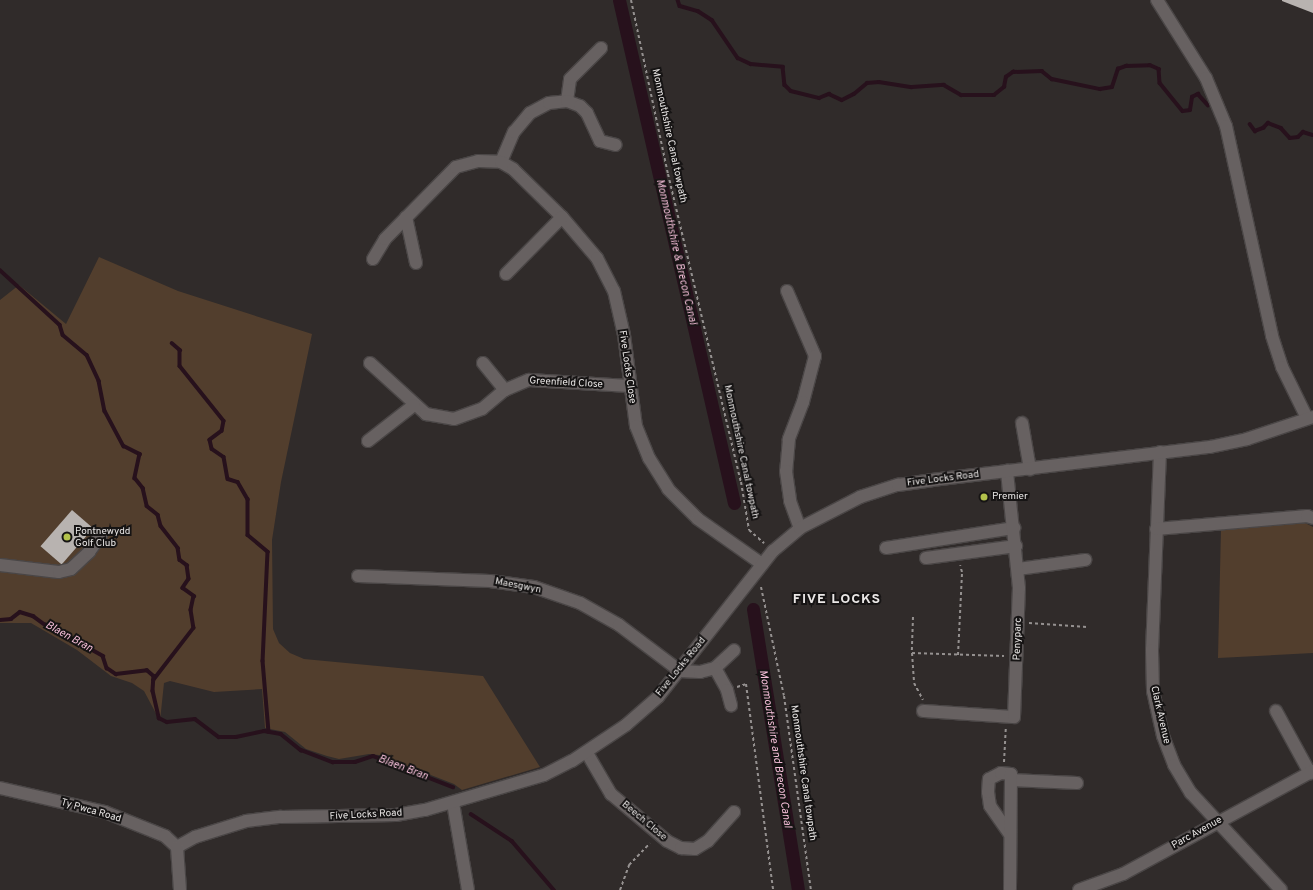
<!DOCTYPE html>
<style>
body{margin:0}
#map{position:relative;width:1313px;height:890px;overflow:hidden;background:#302b2a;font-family:Overpass,sans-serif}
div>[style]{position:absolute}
.green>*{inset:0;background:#523e2d}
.stream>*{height:3.5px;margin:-1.75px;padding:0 1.75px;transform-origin:1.75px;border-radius:1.75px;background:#27111c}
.canal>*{height:13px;margin:-6.5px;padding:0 6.5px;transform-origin:6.5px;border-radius:6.5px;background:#27111c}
.building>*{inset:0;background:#b8b3b0;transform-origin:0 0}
.path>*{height:2px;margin-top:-1px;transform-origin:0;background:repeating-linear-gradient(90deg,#959190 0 3px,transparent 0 6px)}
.roads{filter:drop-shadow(1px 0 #4a4646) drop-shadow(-1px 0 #4a4646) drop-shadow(0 1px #4a4646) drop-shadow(0 -1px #4a4646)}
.minor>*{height:12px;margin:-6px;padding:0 6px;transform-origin:6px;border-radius:6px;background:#676161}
.dots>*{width:11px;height:11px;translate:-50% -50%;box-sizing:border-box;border:2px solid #161414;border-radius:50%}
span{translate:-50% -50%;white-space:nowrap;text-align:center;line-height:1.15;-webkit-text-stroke:4px #161414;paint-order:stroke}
.street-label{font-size:10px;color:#eae7e6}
.poi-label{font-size:10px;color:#eae7e6}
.left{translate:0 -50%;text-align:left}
.water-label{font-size:11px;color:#f6bfd9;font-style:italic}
.district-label{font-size:14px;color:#eae7e6;font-weight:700;letter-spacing:1px}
</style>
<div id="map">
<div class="green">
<i style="clip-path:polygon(99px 257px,178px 291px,312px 334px,281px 482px,272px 540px,273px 629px,279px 643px,290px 653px,304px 659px,483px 676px,540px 767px,462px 790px,454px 784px,379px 755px,369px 754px,339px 759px,327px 756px,306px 749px,285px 732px,265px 728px,262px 689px,214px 692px,170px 681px,164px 683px,160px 721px,144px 691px,132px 683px,111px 676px,77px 650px,31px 623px,0 623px,0 300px,19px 285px,66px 324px)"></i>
<i style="clip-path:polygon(1303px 522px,1313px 527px,1313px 653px,1218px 658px,1221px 529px)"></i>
</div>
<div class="stream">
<i style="left:678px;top:0;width:6px;rotate:72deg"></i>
<i style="left:680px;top:6px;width:19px;rotate:16deg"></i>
<i style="left:698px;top:11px;width:17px;rotate:33deg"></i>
<i style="left:712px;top:20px;width:46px;rotate:55.6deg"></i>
<i style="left:738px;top:58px;width:14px;rotate:25deg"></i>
<i style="left:751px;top:64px;width:32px;rotate:5deg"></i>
<i style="left:783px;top:67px;width:18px;rotate:84deg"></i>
<i style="left:785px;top:85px;width:8px;rotate:45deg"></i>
<i style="left:791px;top:91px;width:29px;rotate:14deg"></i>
<i style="left:819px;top:98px;width:11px;rotate:-22deg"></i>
<i style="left:829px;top:94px;width:14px;rotate:25deg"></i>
<i style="left:842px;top:100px;width:13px;rotate:-27deg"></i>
<i style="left:854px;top:94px;width:17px;rotate:-40deg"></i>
<i style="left:867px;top:83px;width:12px;rotate:-5deg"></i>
<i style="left:879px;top:82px;width:33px;rotate:9deg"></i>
<i style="left:912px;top:87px;width:32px;rotate:-4deg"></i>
<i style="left:944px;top:85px;width:20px;rotate:30deg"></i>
<i style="left:961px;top:95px;width:33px"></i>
<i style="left:994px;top:95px;width:13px;rotate:-39deg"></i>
<i style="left:1004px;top:87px;width:10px;rotate:-79deg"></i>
<i style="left:1006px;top:77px;width:9px;rotate:-36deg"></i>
<i style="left:1013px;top:72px;width:29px;rotate:-2deg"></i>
<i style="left:1042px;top:71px;width:13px;rotate:39deg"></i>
<i style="left:1052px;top:79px;width:49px;rotate:11.8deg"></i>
<i style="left:1100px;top:89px;width:12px;rotate:-9deg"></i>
<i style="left:1112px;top:87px;width:19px;rotate:-72deg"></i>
<i style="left:1118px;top:69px;width:9px;rotate:-21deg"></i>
<i style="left:1126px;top:66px;width:24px;rotate:-2deg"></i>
<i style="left:1150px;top:65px;width:10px;rotate:24deg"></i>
<i style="left:1159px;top:69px;width:14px;rotate:86deg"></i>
<i style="left:1160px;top:83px;width:36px;rotate:51deg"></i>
<i style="left:1183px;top:111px;width:7px;rotate:-8deg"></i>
<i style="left:1190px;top:110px;width:13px;rotate:-81deg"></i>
<i style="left:1192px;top:97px;width:7px;rotate:-27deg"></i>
<i style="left:1198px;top:94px;width:15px;rotate:48deg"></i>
<i style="left:1250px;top:124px;width:9px;rotate:54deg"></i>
<i style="left:1255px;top:131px;width:9px;rotate:-21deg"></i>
<i style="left:1263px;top:128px;width:7px;rotate:-45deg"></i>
<i style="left:1268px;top:123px;width:14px;rotate:21deg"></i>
<i style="left:1281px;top:128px;width:13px;rotate:48deg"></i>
<i style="left:1290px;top:138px;width:8px;rotate:-7deg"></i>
<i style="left:1298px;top:137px;width:7px;rotate:-45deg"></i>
<i style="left:1303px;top:132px;width:10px;rotate:17deg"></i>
<i style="left:0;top:270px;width:81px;rotate:42.5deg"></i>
<i style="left:60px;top:325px;width:10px;rotate:73deg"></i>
<i style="left:63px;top:335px;width:31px;rotate:40deg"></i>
<i style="left:87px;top:355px;width:29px;rotate:65deg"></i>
<i style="left:99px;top:381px;width:31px;rotate:79deg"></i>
<i style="left:105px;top:411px;width:40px;rotate:62deg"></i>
<i style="left:124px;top:446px;width:18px;rotate:27deg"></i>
<i style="left:140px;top:454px;width:25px;rotate:102deg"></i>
<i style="left:135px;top:478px;width:13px;rotate:51deg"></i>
<i style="left:143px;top:488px;width:18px;rotate:77deg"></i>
<i style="left:147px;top:506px;width:14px;rotate:39deg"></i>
<i style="left:158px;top:515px;width:11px;rotate:75deg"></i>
<i style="left:161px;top:526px;width:28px;rotate:52deg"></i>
<i style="left:178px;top:548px;width:12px;rotate:81deg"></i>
<i style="left:180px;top:560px;width:9px;rotate:36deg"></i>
<i style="left:187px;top:565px;width:14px;rotate:82deg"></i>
<i style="left:189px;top:579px;width:11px;rotate:124deg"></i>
<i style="left:183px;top:588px;width:14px;rotate:36deg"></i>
<i style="left:194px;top:596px;width:14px;rotate:102deg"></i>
<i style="left:191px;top:610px;width:18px;rotate:81deg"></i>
<i style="left:194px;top:628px;width:66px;rotate:127.6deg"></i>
<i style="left:172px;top:343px;width:11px;rotate:41deg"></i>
<i style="left:180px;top:350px;width:16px;rotate:90deg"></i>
<i style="left:180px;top:366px;width:70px;rotate:51.3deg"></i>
<i style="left:224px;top:421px;width:10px;rotate:101deg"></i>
<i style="left:222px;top:431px;width:15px;rotate:143deg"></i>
<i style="left:210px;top:440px;width:9px;rotate:77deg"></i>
<i style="left:212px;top:449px;width:14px;rotate:34deg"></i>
<i style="left:224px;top:457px;width:22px;rotate:80deg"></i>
<i style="left:228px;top:479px;width:10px;rotate:17deg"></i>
<i style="left:238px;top:482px;width:20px;rotate:60deg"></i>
<i style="left:248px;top:499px;width:36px;rotate:90deg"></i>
<i style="left:248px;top:535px;width:26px;rotate:40deg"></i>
<i style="left:268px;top:552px;width:109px;rotate:92.6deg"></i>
<i style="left:263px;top:661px;width:71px;rotate:85.2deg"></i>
<i style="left:0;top:620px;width:11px;rotate:-5deg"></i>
<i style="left:11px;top:619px;width:11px;rotate:-38deg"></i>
<i style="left:20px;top:612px;width:14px;rotate:17deg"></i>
<i style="left:33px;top:616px;width:24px;rotate:36deg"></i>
<i style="left:52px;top:630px;width:21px;rotate:23deg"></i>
<i style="left:71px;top:638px;width:37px;rotate:29deg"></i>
<i style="left:103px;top:656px;width:13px;rotate:72deg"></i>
<i style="left:107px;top:668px;width:11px;rotate:34deg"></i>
<i style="left:116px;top:674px;width:31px;rotate:-7deg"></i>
<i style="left:147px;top:670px;width:9px;rotate:41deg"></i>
<i style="left:154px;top:676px;width:15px;rotate:94deg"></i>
<i style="left:153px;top:691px;width:28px;rotate:77deg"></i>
<i style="left:159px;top:718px;width:9px;rotate:27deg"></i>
<i style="left:167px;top:722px;width:28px;rotate:-6deg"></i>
<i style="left:195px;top:719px;width:30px;rotate:37deg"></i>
<i style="left:219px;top:737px;width:17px"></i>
<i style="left:236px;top:737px;width:29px;rotate:-12deg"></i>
<i style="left:264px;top:731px;width:17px;rotate:10deg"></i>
<i style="left:281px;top:734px;width:26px;rotate:39deg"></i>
<i style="left:301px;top:750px;width:34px;rotate:21deg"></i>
<i style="left:333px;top:762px;width:22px"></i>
<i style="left:355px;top:762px;width:19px;rotate:-18deg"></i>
<i style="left:373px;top:756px;width:86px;rotate:21.2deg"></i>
<i style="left:471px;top:814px;width:49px;rotate:33.4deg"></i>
<i style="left:512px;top:841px;width:65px;rotate:49.4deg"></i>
</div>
<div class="canal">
<i style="left:619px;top:0;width:516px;rotate:77.12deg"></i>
<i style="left:753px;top:609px;width:285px;rotate:80.9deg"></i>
</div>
<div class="building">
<i style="clip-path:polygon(1282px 0,1313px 0,1313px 13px,1282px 1px)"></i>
<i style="left:72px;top:510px;width:28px;height:48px;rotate:41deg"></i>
</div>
<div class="path">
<i style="left:631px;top:0;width:178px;rotate:78deg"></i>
<i style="left:668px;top:174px;width:317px;rotate:76.7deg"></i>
<i style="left:741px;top:482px;width:49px;rotate:80.5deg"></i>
<i style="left:749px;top:530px;width:20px;rotate:41deg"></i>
<i style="left:761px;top:587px;width:111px;rotate:78.1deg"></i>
<i style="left:784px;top:696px;width:196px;rotate:82.1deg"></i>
<i style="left:913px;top:617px;width:36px;rotate:92deg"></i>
<i style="left:912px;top:653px;width:92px;rotate:1.9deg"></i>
<i style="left:1029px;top:623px;width:58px;rotate:3.9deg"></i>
<i style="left:912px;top:653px;width:30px;rotate:86deg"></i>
<i style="left:914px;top:683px;width:19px;rotate:62deg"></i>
<i style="left:958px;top:655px;width:83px;rotate:-87.2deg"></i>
<i style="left:962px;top:572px;width:7px;rotate:-106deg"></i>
<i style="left:737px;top:687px;width:9px;rotate:-18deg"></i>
<i style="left:746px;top:684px;width:208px;rotate:82.5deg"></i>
<i style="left:1004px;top:762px;width:34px;rotate:-87deg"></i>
<i style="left:620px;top:890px;width:27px;rotate:-70deg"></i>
<i style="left:629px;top:865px;width:30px;rotate:-46deg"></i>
</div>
<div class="roads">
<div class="minor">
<i style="left:1157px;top:0;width:92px;rotate:57.9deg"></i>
<i style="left:1206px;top:78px;width:52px;rotate:67.4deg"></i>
<i style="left:1226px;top:126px;width:215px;rotate:77.6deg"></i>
<i style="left:1272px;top:336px;width:33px;rotate:72deg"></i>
<i style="left:1282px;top:367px;width:57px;rotate:63.9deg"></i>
<i style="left:567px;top:101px;width:22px;rotate:-82deg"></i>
<i style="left:570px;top:79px;width:44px;rotate:-45deg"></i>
<i style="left:501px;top:162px;width:33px;rotate:-67deg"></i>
<i style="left:514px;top:132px;width:25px;rotate:-50deg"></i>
<i style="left:530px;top:113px;width:21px;rotate:-28deg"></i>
<i style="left:549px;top:103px;width:18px;rotate:-6deg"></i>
<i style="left:567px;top:101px;width:14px;rotate:21deg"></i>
<i style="left:580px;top:106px;width:10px;rotate:45deg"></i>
<i style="left:587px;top:113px;width:31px;rotate:65deg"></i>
<i style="left:600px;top:141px;width:16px;rotate:14deg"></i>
<i style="left:406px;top:217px;width:47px;rotate:77.7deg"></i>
<i style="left:373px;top:259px;width:23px;rotate:-59deg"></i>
<i style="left:385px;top:239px;width:101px;rotate:-45.4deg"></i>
<i style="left:456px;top:167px;width:23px;rotate:-15deg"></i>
<i style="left:478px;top:161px;width:23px;rotate:2deg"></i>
<i style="left:501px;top:162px;width:14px;rotate:30deg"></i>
<i style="left:513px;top:169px;width:69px;rotate:44.4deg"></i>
<i style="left:562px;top:217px;width:54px;rotate:49.5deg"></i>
<i style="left:597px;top:258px;width:37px;rotate:63deg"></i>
<i style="left:614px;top:291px;width:45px;rotate:77.2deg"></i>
<i style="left:624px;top:335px;width:92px;rotate:82.5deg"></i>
<i style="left:636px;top:426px;width:35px;rotate:68deg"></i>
<i style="left:649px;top:458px;width:36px;rotate:58deg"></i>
<i style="left:668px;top:489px;width:42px;rotate:45deg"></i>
<i style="left:698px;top:519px;width:78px;rotate:35.1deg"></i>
<i style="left:506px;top:274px;width:80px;rotate:-45.5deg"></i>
<i style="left:787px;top:291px;width:71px;rotate:66.7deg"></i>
<i style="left:815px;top:356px;width:48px;rotate:104.6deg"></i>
<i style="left:803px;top:402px;width:40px;rotate:111deg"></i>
<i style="left:789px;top:439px;width:32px;rotate:95deg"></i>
<i style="left:786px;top:471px;width:30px;rotate:82deg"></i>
<i style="left:790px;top:501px;width:29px;rotate:70deg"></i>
<i style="left:370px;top:363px;width:76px;rotate:42.3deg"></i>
<i style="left:426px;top:414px;width:28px;rotate:10deg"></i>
<i style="left:454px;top:419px;width:30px;rotate:-20deg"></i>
<i style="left:482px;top:409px;width:30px;rotate:-40deg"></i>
<i style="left:505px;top:390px;width:26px;rotate:-23deg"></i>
<i style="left:529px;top:380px;width:100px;rotate:3.4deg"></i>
<i style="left:483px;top:363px;width:35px;rotate:51deg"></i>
<i style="left:1022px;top:423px;width:47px;rotate:80.1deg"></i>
<i style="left:368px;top:441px;width:58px;rotate:-38deg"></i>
<i style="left:1160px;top:452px;width:198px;rotate:92.3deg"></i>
<i style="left:1152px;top:650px;width:41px;rotate:88.6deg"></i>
<i style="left:1153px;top:691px;width:46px;rotate:77.5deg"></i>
<i style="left:1163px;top:736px;width:31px;rotate:69deg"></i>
<i style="left:1174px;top:765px;width:33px;rotate:59deg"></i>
<i style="left:1191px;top:793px;width:132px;rotate:47.1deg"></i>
<i style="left:1156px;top:529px;width:152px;rotate:-4.9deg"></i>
<i style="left:1307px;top:516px;width:6px;rotate:18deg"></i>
<i style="left:886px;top:548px;width:130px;rotate:-8.9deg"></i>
<i style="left:926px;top:558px;width:91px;rotate:-7.6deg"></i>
<i style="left:0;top:565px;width:59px;rotate:6.8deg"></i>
<i style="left:59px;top:572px;width:12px;rotate:-14deg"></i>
<i style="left:71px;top:569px;width:25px;rotate:-43deg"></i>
<i style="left:89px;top:552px;width:21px;rotate:-55deg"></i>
<i style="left:1018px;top:569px;width:68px;rotate:-7.7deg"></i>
<i style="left:358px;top:576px;width:132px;rotate:2.2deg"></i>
<i style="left:490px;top:581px;width:44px;rotate:7.8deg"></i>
<i style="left:534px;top:587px;width:49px;rotate:19.2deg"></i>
<i style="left:580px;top:603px;width:45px;rotate:29.4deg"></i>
<i style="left:619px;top:625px;width:76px;rotate:37deg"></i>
<i style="left:680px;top:671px;width:20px;rotate:3deg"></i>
<i style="left:700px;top:672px;width:16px;rotate:-15deg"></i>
<i style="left:715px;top:668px;width:26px;rotate:-43deg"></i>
<i style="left:715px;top:668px;width:25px;rotate:61deg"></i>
<i style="left:727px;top:690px;width:16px;rotate:75deg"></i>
<i style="left:923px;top:711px;width:91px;rotate:3.8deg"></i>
<i style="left:1014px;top:717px;width:129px;rotate:-87.8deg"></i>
<i style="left:1019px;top:588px;width:118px;rotate:-95.9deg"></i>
<i style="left:1276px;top:711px;width:71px;rotate:61.3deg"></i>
<i style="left:587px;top:753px;width:48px;rotate:59.7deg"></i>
<i style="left:611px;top:794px;width:73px;rotate:40deg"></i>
<i style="left:667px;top:841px;width:16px;rotate:27deg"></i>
<i style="left:681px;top:848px;width:14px;rotate:4deg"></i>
<i style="left:695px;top:849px;width:15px;rotate:-32deg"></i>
<i style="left:708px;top:841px;width:39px;rotate:-48deg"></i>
<i style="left:1011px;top:780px;width:66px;rotate:2.6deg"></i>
<i style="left:0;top:788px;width:108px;rotate:12.9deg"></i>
<i style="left:105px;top:812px;width:65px;rotate:21.8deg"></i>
<i style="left:165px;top:836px;width:16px;rotate:43deg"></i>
<i style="left:453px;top:803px;width:88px;rotate:80.2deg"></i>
<i style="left:1009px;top:833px;width:33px;rotate:-125deg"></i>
<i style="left:990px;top:806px;width:14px;rotate:-98deg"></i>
<i style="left:988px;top:792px;width:13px;rotate:-86deg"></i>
<i style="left:989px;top:779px;width:13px;rotate:-27deg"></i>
<i style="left:1001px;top:773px;width:10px;rotate:6deg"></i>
<i style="left:1011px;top:774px;width:115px;rotate:90.5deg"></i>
<i style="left:177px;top:847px;width:21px;rotate:-29deg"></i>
<i style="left:195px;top:837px;width:53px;rotate:-17.4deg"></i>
<i style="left:246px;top:821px;width:35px;rotate:-7deg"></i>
<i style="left:281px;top:817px;width:115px;rotate:-1deg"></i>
<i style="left:396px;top:815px;width:29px;rotate:-10deg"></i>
<i style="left:425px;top:810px;width:124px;rotate:-16.4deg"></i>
<i style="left:544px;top:775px;width:31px;rotate:-27deg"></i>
<i style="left:572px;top:761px;width:65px;rotate:-33.7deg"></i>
<i style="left:626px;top:725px;width:43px;rotate:-41.2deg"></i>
<i style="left:658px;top:697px;width:186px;rotate:-51.8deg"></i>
<i style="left:773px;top:551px;width:35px;rotate:-40deg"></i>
<i style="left:800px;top:528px;width:68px;rotate:-27.3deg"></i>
<i style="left:860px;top:497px;width:40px;rotate:-18deg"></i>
<i style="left:898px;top:485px;width:34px;rotate:-8deg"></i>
<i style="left:932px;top:480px;width:280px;rotate:-6.8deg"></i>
<i style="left:1210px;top:447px;width:38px;rotate:-12deg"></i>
<i style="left:1247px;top:439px;width:70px;rotate:-18.4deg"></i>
<i style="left:177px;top:847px;width:43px;rotate:86deg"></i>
<i style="left:1079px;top:890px;width:47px;rotate:-20deg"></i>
<i style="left:1123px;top:874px;width:216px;rotate:-28.5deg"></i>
</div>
</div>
<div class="dots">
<i style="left:984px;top:497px;background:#b3c24b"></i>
<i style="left:67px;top:537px;background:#b3c24b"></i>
</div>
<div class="street-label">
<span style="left:669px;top:136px;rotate:78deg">Monmouthshire Canal towpath</span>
<span style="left:627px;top:367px;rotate:82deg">Five Locks Close</span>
<span style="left:566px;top:383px;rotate:3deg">Greenfield Close</span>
<span style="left:741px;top:452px;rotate:78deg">Monmouthshire Canal towpath</span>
<span style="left:943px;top:479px;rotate:-7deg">Five Locks Road</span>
<span style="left:518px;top:586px;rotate:11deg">Maesgwyn</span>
<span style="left:1018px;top:639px;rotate:-88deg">Penyparc</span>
<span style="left:681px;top:667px;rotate:-51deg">Five Locks Road</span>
<span style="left:1160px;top:715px;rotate:77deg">Clark Avenue</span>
<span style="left:803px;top:773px;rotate:82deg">Monmouthshire Canal towpath</span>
<span style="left:91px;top:811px;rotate:16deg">Ty Pwca Road</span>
<span style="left:366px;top:815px;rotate:-3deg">Five Locks Road</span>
<span style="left:644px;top:821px;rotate:40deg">Beech Close</span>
<span style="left:1197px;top:833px;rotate:-29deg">Parc Avenue</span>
</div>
<div class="poi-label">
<span class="left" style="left:992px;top:497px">Premier</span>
<span class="left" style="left:75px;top:537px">Pontnewydd<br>Golf Club</span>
</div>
<div class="water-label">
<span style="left:676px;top:252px;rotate:77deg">Monmouthshire &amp; Brecon Canal</span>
<span style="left:69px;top:637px;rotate:29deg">Blaen Bran</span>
<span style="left:775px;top:749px;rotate:81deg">Monmouthshire and Brecon Canal</span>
<span style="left:403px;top:768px;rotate:21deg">Blaen Bran</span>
</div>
<div class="district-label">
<span style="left:837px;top:600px">FIVE LOCKS</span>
</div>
</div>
